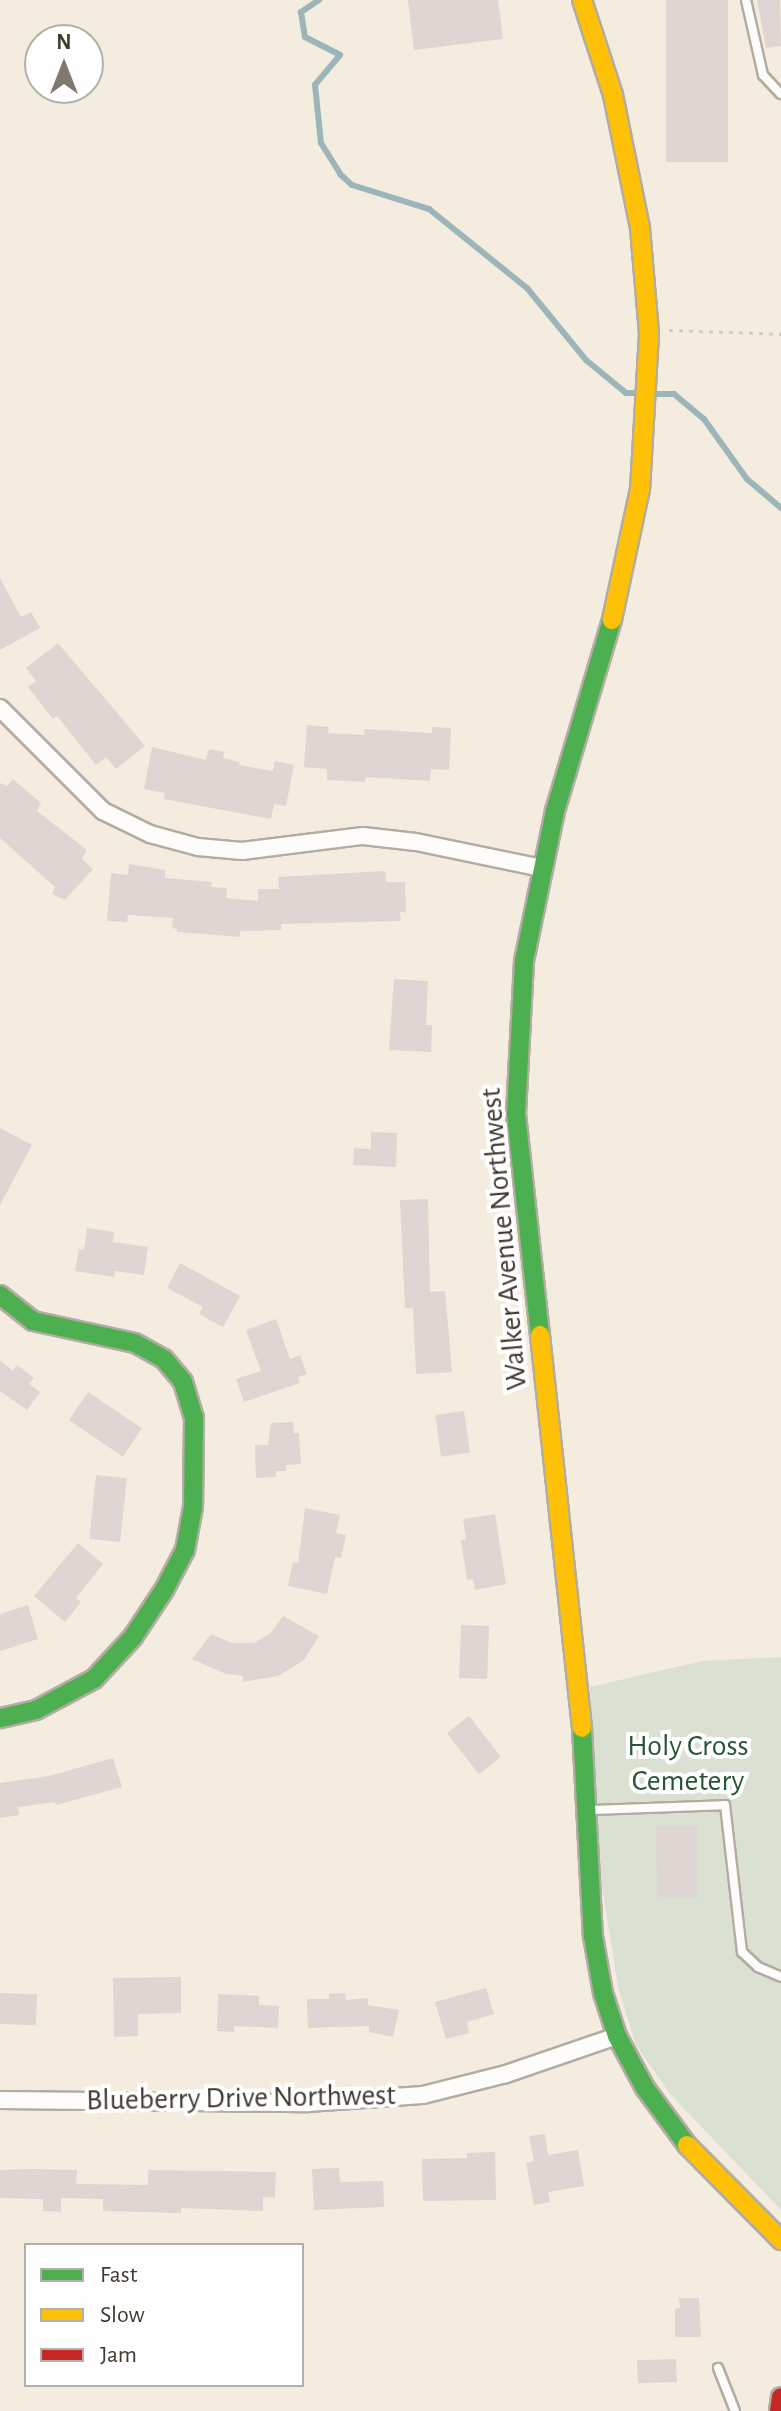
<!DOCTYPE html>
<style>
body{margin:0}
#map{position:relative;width:781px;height:2411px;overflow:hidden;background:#f4ecdf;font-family:"Alegreya Sans",sans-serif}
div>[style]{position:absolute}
.green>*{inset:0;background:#dae0d2}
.stream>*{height:6px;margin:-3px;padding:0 3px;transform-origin:3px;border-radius:3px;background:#9cb5b9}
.building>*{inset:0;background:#dfd5d3;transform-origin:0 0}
.path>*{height:3px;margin-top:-1.5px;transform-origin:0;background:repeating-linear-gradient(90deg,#d0cec9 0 4px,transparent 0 10px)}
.roads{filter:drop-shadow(2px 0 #b3aca2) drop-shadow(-2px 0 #b3aca2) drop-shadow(0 2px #b3aca2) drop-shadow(0 -2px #b3aca2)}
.lane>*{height:8px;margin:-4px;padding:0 4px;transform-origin:4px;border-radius:4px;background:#fdfcfa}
.street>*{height:16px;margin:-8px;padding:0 8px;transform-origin:8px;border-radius:8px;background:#fdfcfa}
.fast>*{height:18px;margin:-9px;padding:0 9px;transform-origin:9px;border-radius:9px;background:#4caf50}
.slow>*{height:18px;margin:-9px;padding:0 9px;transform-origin:9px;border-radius:9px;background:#ffc107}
.jam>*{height:18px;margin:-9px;padding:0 9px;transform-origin:9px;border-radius:9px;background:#c62828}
span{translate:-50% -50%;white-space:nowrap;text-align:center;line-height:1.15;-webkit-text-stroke:8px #fefefe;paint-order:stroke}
.street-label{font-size:30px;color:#403a30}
.park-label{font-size:30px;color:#275635}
.legend{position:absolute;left:24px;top:2243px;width:280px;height:144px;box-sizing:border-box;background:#fefefe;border:2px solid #b2b0ac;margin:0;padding:10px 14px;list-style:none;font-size:24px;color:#403a30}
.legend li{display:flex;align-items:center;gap:16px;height:40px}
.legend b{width:40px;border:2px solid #b2b0ac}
.north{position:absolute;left:24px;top:24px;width:80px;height:80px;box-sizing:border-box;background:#fefefe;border:2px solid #b2b0ac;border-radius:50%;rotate:0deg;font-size:22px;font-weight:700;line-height:32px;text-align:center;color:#403a30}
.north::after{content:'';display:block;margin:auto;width:28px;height:36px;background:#7f786d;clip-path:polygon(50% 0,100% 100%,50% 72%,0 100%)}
</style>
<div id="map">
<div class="green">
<i style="clip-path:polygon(781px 1657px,781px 2210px,670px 2094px,636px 2045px,618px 1987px,600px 1873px,590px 1687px,702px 1661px)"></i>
</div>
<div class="stream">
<i style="left:319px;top:0;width:22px;rotate:146deg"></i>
<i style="left:301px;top:12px;width:25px;rotate:81deg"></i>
<i style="left:305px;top:37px;width:39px;rotate:27deg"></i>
<i style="left:340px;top:55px;width:39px;rotate:130deg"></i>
<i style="left:315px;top:85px;width:58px;rotate:84.1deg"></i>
<i style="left:321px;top:143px;width:36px;rotate:58deg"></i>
<i style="left:340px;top:174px;width:16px;rotate:43deg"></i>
<i style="left:352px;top:185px;width:81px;rotate:17.3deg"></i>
<i style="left:429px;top:209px;width:126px;rotate:38.9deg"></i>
<i style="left:527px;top:288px;width:93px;rotate:50.7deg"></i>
<i style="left:586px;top:360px;width:52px;rotate:39.5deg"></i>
<i style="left:626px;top:393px;width:18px"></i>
<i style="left:655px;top:394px;width:19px"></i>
<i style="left:674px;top:394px;width:39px;rotate:40deg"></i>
<i style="left:704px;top:419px;width:74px;rotate:54.4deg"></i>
<i style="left:747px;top:479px;width:45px;rotate:40.5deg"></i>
</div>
<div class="building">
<i style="clip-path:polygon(408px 0,498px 0,503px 39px,414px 50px)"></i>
<i style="left:666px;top:0;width:62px;height:162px"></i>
<i style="clip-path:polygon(757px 0,780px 0,781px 46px,766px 48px)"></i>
<i style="clip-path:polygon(0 578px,21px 617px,31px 612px,40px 628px,0 650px)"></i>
<i style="clip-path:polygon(58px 643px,145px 746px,116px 769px,106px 757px,96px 765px,57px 716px,53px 719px,28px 687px,36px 681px,26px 668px)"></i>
<i style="clip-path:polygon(307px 725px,329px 727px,328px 733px,364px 735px,365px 729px,432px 733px,432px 727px,451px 728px,449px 770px,431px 769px,430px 781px,366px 777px,365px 782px,327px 780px,327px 769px,304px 767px)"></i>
<i style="clip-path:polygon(152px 747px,206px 760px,209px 749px,224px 752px,223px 758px,240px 762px,239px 765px,273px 771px,275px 761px,294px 765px,286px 806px,274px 804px,271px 819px,164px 799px,165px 793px,144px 789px)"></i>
<i style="clip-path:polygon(13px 779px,41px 803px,37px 811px,87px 850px,82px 859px,93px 869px,65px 900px,52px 894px,55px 887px,0 838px,0 783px,7px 786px)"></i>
<i style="clip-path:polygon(129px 864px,165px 870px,165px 878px,212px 882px,211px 887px,227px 888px,226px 898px,258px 901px,258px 889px,279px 889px,278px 877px,385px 871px,386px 882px,405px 882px,406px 912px,400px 912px,401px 921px,281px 924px,281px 930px,240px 931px,240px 937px,177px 932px,177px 929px,172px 928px,173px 918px,128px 915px,127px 922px,107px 921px,111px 873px,128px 875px)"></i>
<i style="clip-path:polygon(394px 979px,428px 981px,426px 1025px,432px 1025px,431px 1052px,389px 1050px)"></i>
<i style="clip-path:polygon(0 1128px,32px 1145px,0 1205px)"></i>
<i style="clip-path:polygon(371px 1132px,397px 1133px,396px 1167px,353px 1165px,354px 1148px,371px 1149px)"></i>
<i style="clip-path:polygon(428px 1199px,430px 1292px,445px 1291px,452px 1372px,416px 1374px,413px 1308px,405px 1308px,400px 1200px)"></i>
<i style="clip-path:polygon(87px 1228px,114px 1232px,113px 1242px,148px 1247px,144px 1275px,115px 1271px,114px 1277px,75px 1271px,79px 1249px,84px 1250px)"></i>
<i style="clip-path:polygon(180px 1263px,240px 1296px,223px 1327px,199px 1314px,203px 1307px,167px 1288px)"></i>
<i style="clip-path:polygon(276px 1319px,290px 1359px,300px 1355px,307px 1374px,298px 1377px,300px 1383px,244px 1402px,236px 1379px,261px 1371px,246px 1330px)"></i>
<i style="clip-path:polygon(0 1360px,13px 1371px,17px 1365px,34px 1378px,29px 1384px,40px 1392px,27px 1410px,0 1391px)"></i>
<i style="left:88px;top:1392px;width:65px;height:34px;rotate:34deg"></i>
<i style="left:464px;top:1411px;width:42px;height:29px;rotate:82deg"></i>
<i style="clip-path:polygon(293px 1422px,294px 1433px,299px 1433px,301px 1464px,286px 1465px,286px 1471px,276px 1471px,276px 1477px,256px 1478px,255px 1445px,268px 1445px,271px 1423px)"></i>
<i style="left:96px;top:1475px;width:31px;height:64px;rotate:6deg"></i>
<i style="clip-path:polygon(305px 1508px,340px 1515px,336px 1533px,346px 1535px,341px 1558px,335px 1557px,327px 1594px,288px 1586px,293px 1562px,298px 1563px)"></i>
<i style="clip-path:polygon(495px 1514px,506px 1584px,475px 1590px,473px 1579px,467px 1580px,461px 1540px,466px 1539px,463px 1519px)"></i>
<i style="clip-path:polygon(78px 1543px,103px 1564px,76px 1598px,81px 1602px,65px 1622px,34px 1596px)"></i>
<i style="clip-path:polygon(28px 1605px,38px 1639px,0 1651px,0 1614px)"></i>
<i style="clip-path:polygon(283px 1616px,319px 1636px,304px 1660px,278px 1676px,243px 1682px,243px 1676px,226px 1674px,192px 1659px,211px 1634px,232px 1643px,254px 1643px,271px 1633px)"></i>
<i style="left:461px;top:1625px;width:28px;height:53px;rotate:2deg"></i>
<i style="left:469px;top:1716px;width:52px;height:28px;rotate:52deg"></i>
<i style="clip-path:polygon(113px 1758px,122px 1787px,56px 1805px,55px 1802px,18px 1807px,19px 1815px,0 1818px,0 1783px,49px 1776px)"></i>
<i style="left:697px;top:1826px;width:72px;height:41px;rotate:89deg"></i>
<i style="clip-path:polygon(181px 1977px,181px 2013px,138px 2014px,138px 2036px,114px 2037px,113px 1978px)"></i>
<i style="clip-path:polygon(486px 1988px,494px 2014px,467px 2022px,469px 2033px,446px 2039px,435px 2002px)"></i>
<i style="left:0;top:1993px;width:37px;height:31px;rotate:2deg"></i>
<i style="clip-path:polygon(345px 1993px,346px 2000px,368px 1998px,368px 2005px,399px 2010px,393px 2037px,369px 2032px,369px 2026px,308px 2028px,307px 1999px,329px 1999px,329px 1994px)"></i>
<i style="clip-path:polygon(218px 1994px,259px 1996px,259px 2005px,279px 2006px,278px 2028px,234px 2026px,234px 2032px,217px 2031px)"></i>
<i style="clip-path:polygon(545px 2134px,548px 2155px,578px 2150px,584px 2186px,548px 2192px,550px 2202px,534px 2205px,526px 2163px,534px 2161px,529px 2136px)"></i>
<i style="clip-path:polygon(495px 2152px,496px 2200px,423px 2201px,422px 2159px,467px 2158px,467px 2153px)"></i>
<i style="clip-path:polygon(339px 2168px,340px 2182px,383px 2181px,384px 2207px,314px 2210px,312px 2169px)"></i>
<i style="clip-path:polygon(28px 2169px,77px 2170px,76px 2184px,148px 2185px,148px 2170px,276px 2172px,275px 2198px,263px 2197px,263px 2211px,181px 2208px,181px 2213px,103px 2211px,103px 2199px,61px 2198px,61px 2212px,43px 2211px,43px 2199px,0 2198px,0 2170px)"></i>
<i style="clip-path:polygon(679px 2298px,699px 2298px,701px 2337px,675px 2337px,675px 2309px,680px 2308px)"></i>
<i style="left:676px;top:2359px;width:23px;height:39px;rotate:88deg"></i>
</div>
<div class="path">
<i style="left:669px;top:330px;width:112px;rotate:2deg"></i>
</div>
<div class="roads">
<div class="lane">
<i style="left:746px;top:0;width:77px;rotate:77.2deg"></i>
<i style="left:763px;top:75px;width:26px;rotate:47deg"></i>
<i style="left:590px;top:1810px;width:135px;rotate:-2.1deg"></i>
<i style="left:725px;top:1805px;width:148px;rotate:83.4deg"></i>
<i style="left:742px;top:1952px;width:22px;rotate:43deg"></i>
<i style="left:758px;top:1967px;width:25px;rotate:23deg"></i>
<i style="left:718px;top:2368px;width:46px;rotate:68.4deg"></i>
</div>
<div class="street">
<i style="left:0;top:708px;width:146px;rotate:45deg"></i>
<i style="left:103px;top:811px;width:52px;rotate:26.1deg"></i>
<i style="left:150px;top:834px;width:50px;rotate:15.2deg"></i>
<i style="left:198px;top:847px;width:44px;rotate:5.2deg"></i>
<i style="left:242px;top:851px;width:122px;rotate:-7.1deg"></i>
<i style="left:363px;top:836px;width:53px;rotate:6.5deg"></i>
<i style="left:416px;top:842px;width:129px;rotate:11.7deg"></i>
<i style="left:0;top:2100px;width:308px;rotate:0.6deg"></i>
<i style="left:308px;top:2103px;width:115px;rotate:-4deg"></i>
<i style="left:423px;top:2095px;width:86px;rotate:-14.2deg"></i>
<i style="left:506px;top:2074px;width:117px;rotate:-18.9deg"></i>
</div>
<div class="fast">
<i style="left:0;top:1295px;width:42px;rotate:38.2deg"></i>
<i style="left:33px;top:1321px;width:104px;rotate:12.2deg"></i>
<i style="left:135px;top:1343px;width:33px;rotate:29deg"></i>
<i style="left:164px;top:1359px;width:30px;rotate:50deg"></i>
<i style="left:183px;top:1382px;width:38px;rotate:73deg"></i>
<i style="left:194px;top:1418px;width:89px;rotate:90.6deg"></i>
<i style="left:193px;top:1507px;width:44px;rotate:100.5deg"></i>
<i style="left:185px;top:1550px;width:45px;rotate:117.7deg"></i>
<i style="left:164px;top:1590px;width:56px;rotate:123.4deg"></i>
<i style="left:133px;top:1637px;width:57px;rotate:132.9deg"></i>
<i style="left:94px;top:1679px;width:66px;rotate:151.9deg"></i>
<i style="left:36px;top:1710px;width:37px;rotate:167deg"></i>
<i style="left:540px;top:1335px;width:222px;rotate:-96.2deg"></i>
<i style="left:516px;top:1114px;width:153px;rotate:-87deg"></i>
<i style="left:524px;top:961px;width:153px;rotate:-78.3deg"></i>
<i style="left:555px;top:811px;width:199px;rotate:-73.4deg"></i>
<i style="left:582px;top:1728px;width:208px;rotate:87deg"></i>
<i style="left:593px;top:1936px;width:58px;rotate:80deg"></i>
<i style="left:603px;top:1993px;width:45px;rotate:72deg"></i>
<i style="left:617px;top:2036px;width:59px;rotate:61.7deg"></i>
<i style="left:645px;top:2088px;width:71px;rotate:53.6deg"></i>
</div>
<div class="slow">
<i style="left:582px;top:0;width:100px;rotate:71.9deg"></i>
<i style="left:613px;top:95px;width:136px;rotate:78.5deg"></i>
<i style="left:640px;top:228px;width:106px;rotate:85.1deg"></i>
<i style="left:649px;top:334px;width:155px;rotate:93.3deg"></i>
<i style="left:640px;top:489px;width:134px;rotate:102.1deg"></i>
<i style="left:540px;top:1335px;width:395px;rotate:83.9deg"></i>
<i style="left:687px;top:2145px;width:134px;rotate:45.3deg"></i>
</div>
<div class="jam">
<i style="left:779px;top:2411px;width:14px;rotate:-82deg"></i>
</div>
</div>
<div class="street-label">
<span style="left:504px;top:1239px;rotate:-95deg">Walker Avenue Northwest</span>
<span style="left:241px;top:2098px;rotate:-1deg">Blueberry Drive Northwest</span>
</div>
<div class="park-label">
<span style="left:688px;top:1763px">Holy Cross<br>Cemetery</span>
</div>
<ul class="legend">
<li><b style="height:10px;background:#4caf50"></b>Fast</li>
<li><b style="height:10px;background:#ffc107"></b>Slow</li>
<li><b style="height:10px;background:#c62828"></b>Jam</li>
</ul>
<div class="north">N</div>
</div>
